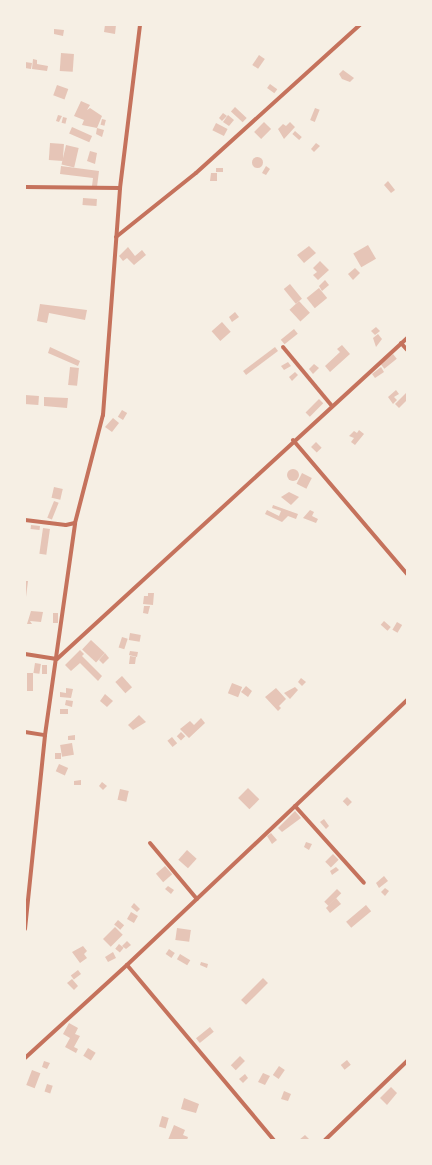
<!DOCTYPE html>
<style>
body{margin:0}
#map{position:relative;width:432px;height:1165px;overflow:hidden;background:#f6efe4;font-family:Figtree,sans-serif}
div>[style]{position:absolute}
.building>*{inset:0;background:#e6c5b7;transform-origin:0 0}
.round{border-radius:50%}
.minor>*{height:4px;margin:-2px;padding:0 2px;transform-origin:2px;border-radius:2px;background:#c5725c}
span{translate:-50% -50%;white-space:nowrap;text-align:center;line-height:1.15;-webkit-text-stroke:3px #f6efe4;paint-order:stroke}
.frame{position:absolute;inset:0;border:26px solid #f6efe4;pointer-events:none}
</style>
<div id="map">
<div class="building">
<i style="clip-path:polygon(105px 25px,116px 25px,115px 34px,104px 32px)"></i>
<i style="clip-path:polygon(54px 29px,64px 30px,63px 36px,54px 34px)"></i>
<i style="left:61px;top:53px;width:13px;height:18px;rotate:4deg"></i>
<i style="left:259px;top:55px;width:7px;height:12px;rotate:34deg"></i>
<i style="clip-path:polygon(33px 59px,37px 60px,37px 64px,48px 66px,47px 71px,32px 69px)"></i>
<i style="clip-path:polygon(25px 62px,32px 63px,31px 69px,25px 68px)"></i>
<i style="clip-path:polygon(343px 70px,354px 78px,350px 82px,342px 79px,339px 74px)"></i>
<i style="left:270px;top:84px;width:9px;height:5px;rotate:36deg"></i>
<i style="left:57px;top:85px;width:12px;height:11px;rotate:20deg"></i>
<i style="clip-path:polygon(81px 101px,90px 105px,87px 110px,90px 108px,102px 116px,97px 128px,82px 125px,84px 120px,74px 116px)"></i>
<i style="left:235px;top:107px;width:16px;height:6px;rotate:43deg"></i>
<i style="left:315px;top:108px;width:5px;height:13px;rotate:22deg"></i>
<i style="clip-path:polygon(223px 113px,227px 116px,222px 121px,219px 118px)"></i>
<i style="clip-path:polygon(58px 115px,62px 116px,59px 122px,56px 121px)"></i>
<i style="clip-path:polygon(228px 115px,234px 120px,229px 126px,223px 122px)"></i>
<i style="left:63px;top:117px;width:4px;height:6px;rotate:14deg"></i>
<i style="left:102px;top:119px;width:4px;height:6px;rotate:14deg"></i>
<i style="left:264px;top:122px;width:10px;height:14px;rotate:45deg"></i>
<i style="clip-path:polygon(290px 122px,295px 127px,284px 139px,278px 129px,283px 124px,286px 126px)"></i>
<i style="left:216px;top:123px;width:13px;height:8px;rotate:27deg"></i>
<i style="left:72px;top:127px;width:22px;height:7px;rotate:24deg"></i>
<i style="clip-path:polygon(97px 128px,104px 130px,102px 137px,96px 134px)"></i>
<i style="left:295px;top:131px;width:9px;height:4px;rotate:41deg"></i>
<i style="left:50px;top:143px;width:14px;height:17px;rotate:4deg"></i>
<i style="clip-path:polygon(316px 143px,320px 146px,314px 152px,311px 149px)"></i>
<i style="left:66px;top:145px;width:13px;height:20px;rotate:13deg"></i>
<i style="clip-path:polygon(90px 151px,97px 153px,95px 164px,87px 161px)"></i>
<i class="round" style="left:251.5px;top:156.5px;width:11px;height:11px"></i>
<i style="clip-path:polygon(61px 166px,99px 171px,97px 187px,92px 186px,93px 178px,60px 174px)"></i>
<i style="clip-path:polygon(266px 166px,270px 169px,266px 175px,262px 173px)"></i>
<i style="left:216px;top:168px;width:7px;height:4px"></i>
<i style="clip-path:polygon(211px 173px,217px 173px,217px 181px,210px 181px)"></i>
<i style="clip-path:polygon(388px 181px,395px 190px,391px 193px,384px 185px)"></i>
<i style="left:83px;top:198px;width:14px;height:7px;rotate:4deg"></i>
<i style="left:368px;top:245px;width:16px;height:17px;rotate:60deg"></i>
<i style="clip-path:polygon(309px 246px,316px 253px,304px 263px,297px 255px)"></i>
<i style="clip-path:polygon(128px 247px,135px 256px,142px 250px,146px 255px,134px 265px,127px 258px,123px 261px,119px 256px)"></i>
<i style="clip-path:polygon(320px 261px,329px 270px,318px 280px,313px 275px,317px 272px,313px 268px)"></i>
<i style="clip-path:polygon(355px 268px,360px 273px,353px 280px,348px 274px)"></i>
<i style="clip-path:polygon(325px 280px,329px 285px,322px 291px,319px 286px)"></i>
<i style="left:290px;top:284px;width:19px;height:8px;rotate:51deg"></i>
<i style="left:319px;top:288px;width:13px;height:16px;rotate:51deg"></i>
<i style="left:299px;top:301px;width:16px;height:13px;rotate:47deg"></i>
<i style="clip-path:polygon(40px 304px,87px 310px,85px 320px,49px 313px,47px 323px,37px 321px)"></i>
<i style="clip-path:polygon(235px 312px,239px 317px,232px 322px,229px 317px)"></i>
<i style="left:222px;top:322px;width:13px;height:14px;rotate:48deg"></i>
<i style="clip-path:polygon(376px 327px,380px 331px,375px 335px,371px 331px)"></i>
<i style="left:294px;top:329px;width:6px;height:17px;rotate:51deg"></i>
<i style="clip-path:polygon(378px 334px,382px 339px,376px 347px,373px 338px)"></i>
<i style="clip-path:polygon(342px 345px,350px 354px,330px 372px,325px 366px,340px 352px,337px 349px)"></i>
<i style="clip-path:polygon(50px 347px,80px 361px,78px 366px,48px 353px)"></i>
<i style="left:275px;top:347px;width:5px;height:40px;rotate:53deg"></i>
<i style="left:393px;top:354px;width:6px;height:16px;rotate:51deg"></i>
<i style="clip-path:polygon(288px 362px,291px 366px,284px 370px,281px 366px)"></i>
<i style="clip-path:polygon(314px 364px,319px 368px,313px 374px,309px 369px)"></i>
<i style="left:70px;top:367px;width:9px;height:18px;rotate:6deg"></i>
<i style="clip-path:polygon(381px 367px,384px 372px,375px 378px,372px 374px)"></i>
<i style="clip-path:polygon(295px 372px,298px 375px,292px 381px,289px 377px)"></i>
<i style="clip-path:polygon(396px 390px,399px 394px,394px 397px,397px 400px,393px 404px,388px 397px)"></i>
<i style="clip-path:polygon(407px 392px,407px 400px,399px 408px,395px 404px)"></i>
<i style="left:25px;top:395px;width:14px;height:9px;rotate:4deg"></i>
<i style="clip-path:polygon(44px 397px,68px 398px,67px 408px,44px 406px)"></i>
<i style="left:319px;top:399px;width:6px;height:19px;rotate:45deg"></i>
<i style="left:122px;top:410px;width:6px;height:8px;rotate:31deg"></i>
<i style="clip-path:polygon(113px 418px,119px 423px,112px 432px,105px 427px)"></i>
<i style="clip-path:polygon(359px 430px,364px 434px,355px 445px,351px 442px,354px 438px,349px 436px,354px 431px,357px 433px)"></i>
<i style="left:316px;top:442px;width:8px;height:7px;rotate:45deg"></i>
<i class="round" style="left:287px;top:469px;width:12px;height:12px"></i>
<i style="left:302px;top:473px;width:11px;height:12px;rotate:27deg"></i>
<i style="left:54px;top:487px;width:9px;height:11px;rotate:13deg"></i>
<i style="clip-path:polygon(289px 492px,299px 497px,291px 505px,281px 497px)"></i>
<i style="left:54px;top:501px;width:5px;height:18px;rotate:22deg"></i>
<i style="clip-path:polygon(273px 505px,298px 514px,296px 519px,288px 516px,282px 522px,265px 514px,267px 510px,279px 516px,281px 511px,272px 508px)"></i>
<i style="clip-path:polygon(310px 510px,314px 512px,312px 516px,318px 519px,316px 523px,303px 518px)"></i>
<i style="left:31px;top:525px;width:9px;height:4px;rotate:6deg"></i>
<i style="left:43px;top:528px;width:7px;height:26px;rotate:8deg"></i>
<i style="clip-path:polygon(25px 581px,28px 581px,26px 597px,25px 597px)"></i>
<i style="clip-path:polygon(148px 593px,154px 593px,153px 605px,143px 604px,144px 596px,148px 596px)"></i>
<i style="clip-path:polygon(144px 606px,150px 606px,148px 614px,143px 613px)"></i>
<i style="clip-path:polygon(31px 611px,43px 612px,41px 622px,30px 621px,32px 624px,27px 624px)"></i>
<i style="left:53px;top:613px;width:5px;height:10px"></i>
<i style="left:384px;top:621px;width:9px;height:5px;rotate:41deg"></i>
<i style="left:397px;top:622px;width:6px;height:9px;rotate:31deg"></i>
<i style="left:130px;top:633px;width:11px;height:7px;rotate:10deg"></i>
<i style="left:122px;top:637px;width:6px;height:11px;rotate:18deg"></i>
<i style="left:91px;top:640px;width:19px;height:13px;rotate:43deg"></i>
<i style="clip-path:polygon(80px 650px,84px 654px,82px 656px,102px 676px,98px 681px,80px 663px,71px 671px,65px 665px)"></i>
<i style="clip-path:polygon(130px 651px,138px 652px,137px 657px,129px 655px)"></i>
<i style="clip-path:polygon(105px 653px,109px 658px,103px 664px,99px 660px)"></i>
<i style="clip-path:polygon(130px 656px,136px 657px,135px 664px,129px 664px)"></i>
<i style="left:35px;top:663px;width:6px;height:10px;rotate:9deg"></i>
<i style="left:42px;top:665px;width:5px;height:9px"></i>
<i style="left:27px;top:673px;width:6px;height:18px"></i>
<i style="left:122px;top:676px;width:15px;height:9px;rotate:48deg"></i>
<i style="clip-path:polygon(301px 678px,306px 682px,302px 686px,298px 682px)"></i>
<i style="left:232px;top:683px;width:11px;height:11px;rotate:22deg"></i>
<i style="clip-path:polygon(246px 686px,252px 691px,248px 697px,241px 692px)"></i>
<i style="clip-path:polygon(295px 687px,298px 690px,290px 699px,284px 693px)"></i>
<i style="clip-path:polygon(66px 688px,73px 689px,71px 698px,60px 697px,60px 692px,66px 693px)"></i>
<i style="clip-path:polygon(276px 688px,286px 699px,279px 706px,281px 708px,278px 711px,265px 697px)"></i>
<i style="clip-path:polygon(105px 694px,113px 701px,107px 707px,100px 701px)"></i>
<i style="clip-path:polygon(66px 700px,73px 701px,72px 707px,65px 705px)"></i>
<i style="left:60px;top:709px;width:8px;height:5px"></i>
<i style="clip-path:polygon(139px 715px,146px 722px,133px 730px,128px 725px)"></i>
<i style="clip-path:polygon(201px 718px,205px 723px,189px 738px,180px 729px,190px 721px,194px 725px)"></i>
<i style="left:181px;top:732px;width:6px;height:6px;rotate:45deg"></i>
<i style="clip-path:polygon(75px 735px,75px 740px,68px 740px,68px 736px)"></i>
<i style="left:172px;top:737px;width:8px;height:6px;rotate:50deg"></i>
<i style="left:72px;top:743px;width:12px;height:12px;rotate:81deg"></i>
<i style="left:55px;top:753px;width:6px;height:6px"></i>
<i style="left:59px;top:764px;width:10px;height:8px;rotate:24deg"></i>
<i style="clip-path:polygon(81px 780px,81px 785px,74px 785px,74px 781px)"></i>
<i style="clip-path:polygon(102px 782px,107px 786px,103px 790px,99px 786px)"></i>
<i style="left:248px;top:788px;width:16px;height:14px;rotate:45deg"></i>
<i style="left:120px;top:789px;width:9px;height:11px;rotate:13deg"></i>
<i style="left:347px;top:797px;width:7px;height:6px;rotate:45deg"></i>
<i style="clip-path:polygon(295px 811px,301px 818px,282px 832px,278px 828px)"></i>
<i style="clip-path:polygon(324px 819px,329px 826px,326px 829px,320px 822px)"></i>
<i style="clip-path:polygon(271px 833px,277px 840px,272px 844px,267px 836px)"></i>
<i style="clip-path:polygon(306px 842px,312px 844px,309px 850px,304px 847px)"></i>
<i style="left:187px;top:850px;width:13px;height:13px;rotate:42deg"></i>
<i style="left:333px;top:854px;width:8px;height:11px;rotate:45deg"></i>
<i style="left:165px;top:866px;width:11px;height:12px;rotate:49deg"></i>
<i style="clip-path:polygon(336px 867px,339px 870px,332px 875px,330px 871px)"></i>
<i style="clip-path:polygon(384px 876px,388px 881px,379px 888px,376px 883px)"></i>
<i style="clip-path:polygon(168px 886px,174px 890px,171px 894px,165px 889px)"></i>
<i style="clip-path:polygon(385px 888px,389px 891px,385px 896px,381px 892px)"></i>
<i style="left:337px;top:889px;width:6px;height:18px;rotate:45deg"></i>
<i style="clip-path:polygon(336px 898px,341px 904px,330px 913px,326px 908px)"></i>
<i style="clip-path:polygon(134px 903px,140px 909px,137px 912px,131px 907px)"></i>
<i style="left:366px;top:905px;width:8px;height:26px;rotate:50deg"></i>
<i style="left:131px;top:912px;width:8px;height:8px;rotate:30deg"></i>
<i style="left:118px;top:920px;width:8px;height:6px;rotate:40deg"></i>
<i style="left:115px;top:927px;width:11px;height:17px;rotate:45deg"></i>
<i style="left:177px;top:928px;width:14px;height:12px;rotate:8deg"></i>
<i style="clip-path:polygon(127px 941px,131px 945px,126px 949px,122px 946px)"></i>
<i style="left:119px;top:944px;width:6px;height:6px;rotate:39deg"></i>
<i style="clip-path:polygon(83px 946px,87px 951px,84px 954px,87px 958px,80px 963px,72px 952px)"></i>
<i style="left:169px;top:949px;width:7px;height:6px;rotate:34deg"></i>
<i style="clip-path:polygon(113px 952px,116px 958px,108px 962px,105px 957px)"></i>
<i style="left:180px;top:954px;width:12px;height:6px;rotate:31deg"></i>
<i style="clip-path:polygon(201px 962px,208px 964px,207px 968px,200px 965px)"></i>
<i style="left:78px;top:970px;width:5px;height:9px;rotate:53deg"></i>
<i style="left:263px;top:978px;width:7px;height:31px;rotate:45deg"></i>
<i style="clip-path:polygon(72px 979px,78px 986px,74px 990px,67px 983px)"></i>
<i style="clip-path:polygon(69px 1023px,78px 1028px,75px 1034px,80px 1036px,74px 1047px,78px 1049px,76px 1053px,65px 1047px,70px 1038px,63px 1034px)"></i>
<i style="left:210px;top:1027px;width:6px;height:18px;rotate:51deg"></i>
<i style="left:88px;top:1048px;width:9px;height:9px;rotate:32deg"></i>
<i style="left:240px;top:1056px;width:7px;height:13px;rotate:45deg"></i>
<i style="left:347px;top:1060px;width:6px;height:8px;rotate:51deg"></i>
<i style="clip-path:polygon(44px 1061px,50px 1063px,47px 1069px,42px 1067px)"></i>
<i style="left:279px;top:1066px;width:7px;height:11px;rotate:34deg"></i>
<i style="left:32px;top:1070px;width:9px;height:16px;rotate:21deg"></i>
<i style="clip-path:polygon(263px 1073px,270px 1076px,265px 1085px,258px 1082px)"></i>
<i style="clip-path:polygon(245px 1074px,248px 1078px,243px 1083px,239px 1079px)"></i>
<i style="left:47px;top:1084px;width:6px;height:8px;rotate:18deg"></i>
<i style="clip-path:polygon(391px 1087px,397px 1093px,387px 1105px,380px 1098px)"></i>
<i style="clip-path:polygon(284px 1091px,291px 1094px,288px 1101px,281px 1099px)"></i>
<i style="clip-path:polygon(184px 1098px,199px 1104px,196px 1113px,181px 1109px)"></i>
<i style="left:162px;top:1116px;width:7px;height:11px;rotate:16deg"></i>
<i style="clip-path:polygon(174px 1125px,185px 1130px,183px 1135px,188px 1137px,187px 1140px,168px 1140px)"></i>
<i style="clip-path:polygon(305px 1135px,310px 1140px,299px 1140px)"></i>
</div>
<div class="minor">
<i style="left:25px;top:187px;width:95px;rotate:0.6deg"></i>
<i style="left:116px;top:237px;width:102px;rotate:-38.7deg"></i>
<i style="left:196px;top:173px;width:221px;rotate:-42.1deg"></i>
<i style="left:401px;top:343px;width:9px;rotate:49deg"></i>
<i style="left:283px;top:347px;width:77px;rotate:50.3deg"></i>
<i style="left:293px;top:440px;width:176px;rotate:49.6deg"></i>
<i style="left:25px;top:520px;width:41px;rotate:7deg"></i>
<i style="left:66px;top:525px;width:9px;rotate:-13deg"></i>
<i style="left:25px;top:654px;width:32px;rotate:9deg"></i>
<i style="left:57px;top:659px;width:475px;rotate:-42.5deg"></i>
<i style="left:25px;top:732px;width:20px;rotate:9deg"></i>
<i style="left:295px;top:806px;width:103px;rotate:48.1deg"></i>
<i style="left:150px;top:843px;width:73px;rotate:50deg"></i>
<i style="left:25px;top:929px;width:195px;rotate:-84.1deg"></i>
<i style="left:45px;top:735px;width:214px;rotate:-81.9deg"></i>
<i style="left:75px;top:523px;width:112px;rotate:-75.5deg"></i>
<i style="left:103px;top:415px;width:228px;rotate:-85.7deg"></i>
<i style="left:120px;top:188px;width:164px;rotate:-83deg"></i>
<i style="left:127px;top:965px;width:229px;rotate:50deg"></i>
<i style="left:25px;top:1058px;width:138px;rotate:-42.4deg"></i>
<i style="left:127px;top:965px;width:386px;rotate:-43.4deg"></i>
<i style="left:325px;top:1140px;width:114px;rotate:-43.9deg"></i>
</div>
<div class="frame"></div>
</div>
